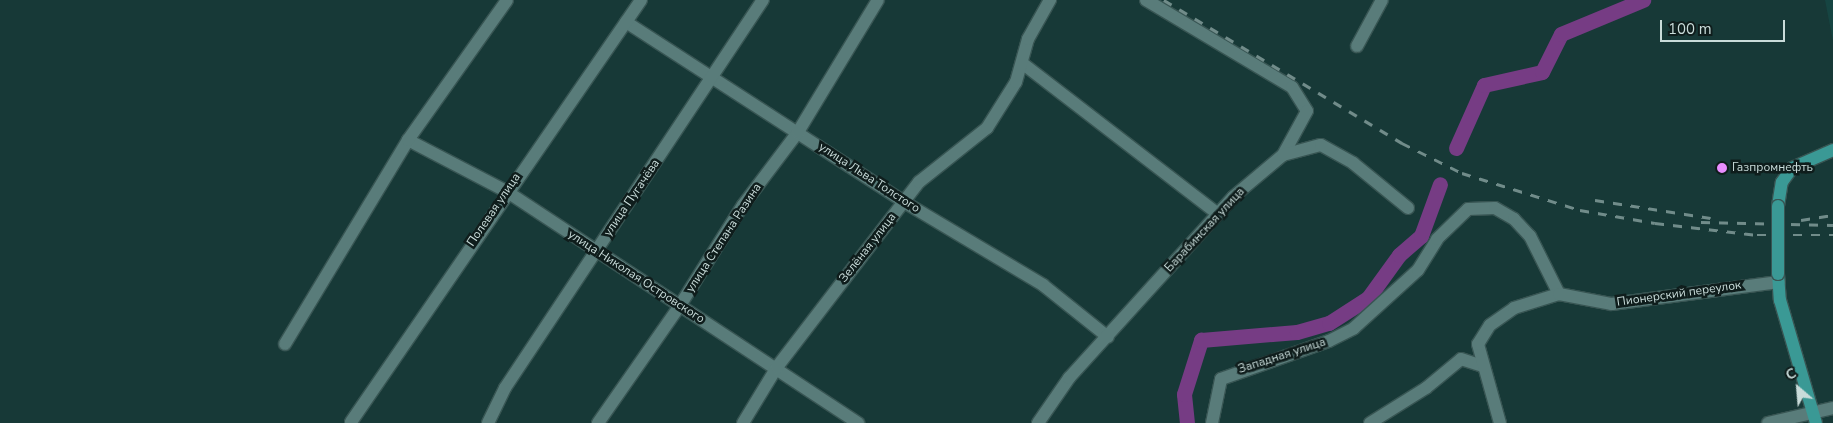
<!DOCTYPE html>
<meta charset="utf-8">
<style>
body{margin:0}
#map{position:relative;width:1833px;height:423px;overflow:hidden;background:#173937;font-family:"Nunito Sans",sans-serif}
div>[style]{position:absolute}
.built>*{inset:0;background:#164542}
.river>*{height:15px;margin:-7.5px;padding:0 7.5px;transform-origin:7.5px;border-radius:7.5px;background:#763c84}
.roads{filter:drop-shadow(1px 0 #385553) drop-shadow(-1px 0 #385553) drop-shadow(0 1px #385553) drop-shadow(0 -1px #385553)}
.minor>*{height:12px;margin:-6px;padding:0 6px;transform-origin:6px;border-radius:6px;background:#597c7a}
.major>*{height:12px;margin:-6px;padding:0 6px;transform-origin:6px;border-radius:6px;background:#3a9995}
.rail>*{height:2.5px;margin-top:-1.25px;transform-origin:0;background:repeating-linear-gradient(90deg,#718c8a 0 9px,transparent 0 18px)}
.bridges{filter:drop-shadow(1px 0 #385553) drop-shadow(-1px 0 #385553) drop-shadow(0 1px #385553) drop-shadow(0 -1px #385553)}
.major-bridge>*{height:12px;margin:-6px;padding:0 6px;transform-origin:6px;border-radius:6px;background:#3a9995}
.dots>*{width:14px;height:14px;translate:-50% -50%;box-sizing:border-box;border:2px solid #0f1d1c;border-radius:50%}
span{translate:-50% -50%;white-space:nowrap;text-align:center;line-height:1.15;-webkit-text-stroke:5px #0f1d1c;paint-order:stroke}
.poi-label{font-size:12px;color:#c9dcda}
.left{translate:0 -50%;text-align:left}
.street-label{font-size:12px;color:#c9dcda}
.north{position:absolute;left:1773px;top:363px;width:50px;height:50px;-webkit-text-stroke:4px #0f1d1c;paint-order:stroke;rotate:333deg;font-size:14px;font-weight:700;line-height:20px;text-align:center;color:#c9dcda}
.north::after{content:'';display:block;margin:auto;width:18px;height:22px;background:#c9dcda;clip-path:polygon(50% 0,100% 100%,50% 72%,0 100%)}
.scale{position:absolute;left:1660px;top:20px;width:125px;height:22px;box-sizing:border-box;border:2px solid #c9dcda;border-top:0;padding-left:6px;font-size:15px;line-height:18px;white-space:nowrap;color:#c9dcda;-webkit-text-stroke:4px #0f1d1c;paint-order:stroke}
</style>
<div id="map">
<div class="built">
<i style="clip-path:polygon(1825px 0,1833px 0,1833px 41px)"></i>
</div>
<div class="river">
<i style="left:1456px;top:148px;width:69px;rotate:-66deg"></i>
<i style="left:1484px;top:85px;width:59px;rotate:-12.6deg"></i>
<i style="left:1542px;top:72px;width:42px;rotate:-63.4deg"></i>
<i style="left:1561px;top:34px;width:89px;rotate:-22.5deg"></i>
<i style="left:1187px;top:423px;width:29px;rotate:-96deg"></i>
<i style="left:1184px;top:394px;width:57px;rotate:-72.5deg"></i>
<i style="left:1201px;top:340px;width:96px;rotate:-4.8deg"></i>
<i style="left:1297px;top:332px;width:33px;rotate:-16deg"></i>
<i style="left:1329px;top:323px;width:46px;rotate:-32.7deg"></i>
<i style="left:1368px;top:298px;width:53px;rotate:-54.2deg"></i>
<i style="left:1399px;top:255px;width:29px;rotate:-41deg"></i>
<i style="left:1421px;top:236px;width:55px;rotate:-69.9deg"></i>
</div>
<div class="roads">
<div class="minor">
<i style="left:1146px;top:0;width:170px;rotate:30.8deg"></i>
<i style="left:1292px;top:87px;width:28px;rotate:58deg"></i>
<i style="left:1307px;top:111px;width:50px;rotate:118.6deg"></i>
<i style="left:626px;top:22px;width:331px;rotate:32.9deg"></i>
<i style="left:904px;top:202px;width:162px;rotate:30.8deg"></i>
<i style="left:1043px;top:285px;width:83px;rotate:38.7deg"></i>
<i style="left:1357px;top:46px;width:52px;rotate:-61.5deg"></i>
<i style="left:1022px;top:63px;width:247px;rotate:37.6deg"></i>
<i style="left:408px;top:140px;width:110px;rotate:27.5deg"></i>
<i style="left:506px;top:191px;width:422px;rotate:33.4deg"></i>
<i style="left:285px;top:344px;width:238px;rotate:-58.9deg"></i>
<i style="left:408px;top:140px;width:171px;rotate:-54.7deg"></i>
<i style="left:351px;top:422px;width:512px;rotate:-55.5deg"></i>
<i style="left:488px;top:423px;width:39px;rotate:-64deg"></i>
<i style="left:505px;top:388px;width:466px;rotate:-56.4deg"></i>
<i style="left:598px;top:423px;width:141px;rotate:-55.1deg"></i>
<i style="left:679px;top:307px;width:120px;rotate:-57.9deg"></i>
<i style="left:743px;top:205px;width:91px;rotate:-53deg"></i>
<i style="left:798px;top:132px;width:154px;rotate:-58.8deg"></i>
<i style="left:743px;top:423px;width:66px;rotate:-58.7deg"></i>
<i style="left:777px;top:367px;width:233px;rotate:-52.5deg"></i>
<i style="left:919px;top:182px;width:87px;rotate:-38.5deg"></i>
<i style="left:987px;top:128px;width:54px;rotate:-57.8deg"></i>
<i style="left:1016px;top:82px;width:45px;rotate:-74.4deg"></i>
<i style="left:1028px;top:39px;width:45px;rotate:-60.6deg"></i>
<i style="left:1038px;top:423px;width:55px;rotate:-55.4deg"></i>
<i style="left:1069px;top:378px;width:244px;rotate:-47.8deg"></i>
<i style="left:1233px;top:197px;width:65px;rotate:-40deg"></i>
<i style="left:1283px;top:155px;width:39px;rotate:-15deg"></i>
<i style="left:1321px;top:145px;width:37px;rotate:29deg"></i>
<i style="left:1353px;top:163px;width:71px;rotate:39.3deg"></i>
<i style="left:1212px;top:423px;width:45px;rotate:-78.4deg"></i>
<i style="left:1221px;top:379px;width:114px;rotate:-19.4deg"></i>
<i style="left:1329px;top:341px;width:28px;rotate:-27deg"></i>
<i style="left:1354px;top:328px;width:86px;rotate:-42.2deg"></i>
<i style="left:1418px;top:270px;width:36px;rotate:-58deg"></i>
<i style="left:1437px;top:239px;width:43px;rotate:-44.1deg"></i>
<i style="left:1468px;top:209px;width:27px;rotate:-2deg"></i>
<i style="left:1495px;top:208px;width:22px;rotate:30deg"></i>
<i style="left:1514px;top:219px;width:23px;rotate:47deg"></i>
<i style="left:1530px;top:236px;width:65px;rotate:63.4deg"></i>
<i style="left:1370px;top:423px;width:66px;rotate:-32deg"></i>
<i style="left:1426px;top:388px;width:45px;rotate:-39.6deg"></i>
<i style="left:1461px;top:359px;width:23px;rotate:18deg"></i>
<i style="left:1500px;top:423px;width:82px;rotate:-105.6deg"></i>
<i style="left:1478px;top:344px;width:22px;rotate:-58deg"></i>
<i style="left:1490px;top:325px;width:29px;rotate:-35deg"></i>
<i style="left:1514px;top:308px;width:47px;rotate:-17.3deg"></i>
<i style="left:1559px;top:294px;width:54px;rotate:10.7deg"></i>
<i style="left:1612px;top:304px;width:168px;rotate:-7.5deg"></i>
<i style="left:1768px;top:423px;width:67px;rotate:-13deg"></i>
</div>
<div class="major">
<i style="left:1778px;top:206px;width:24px;rotate:-81deg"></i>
<i style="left:1782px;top:182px;width:17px;rotate:-54deg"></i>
<i style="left:1792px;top:168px;width:45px;rotate:-23.7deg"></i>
<i style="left:1778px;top:274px;width:26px;rotate:86deg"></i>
<i style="left:1780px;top:300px;width:128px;rotate:73.7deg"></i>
</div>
</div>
<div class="rail">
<i style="left:1164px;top:0;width:278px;rotate:31deg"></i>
<i style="left:1402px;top:143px;width:67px;rotate:26.6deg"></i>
<i style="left:1462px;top:173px;width:124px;rotate:17.4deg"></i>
<i style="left:1580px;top:210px;width:76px;rotate:9.8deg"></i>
<i style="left:1655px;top:223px;width:103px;rotate:6.7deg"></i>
<i style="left:1757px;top:235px;width:76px"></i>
<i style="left:1595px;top:200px;width:117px;rotate:8.8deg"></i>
<i style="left:1801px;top:220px;width:32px;rotate:-9deg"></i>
<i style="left:1701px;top:222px;width:132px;rotate:1.3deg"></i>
</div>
<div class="bridges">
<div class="major-bridge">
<i style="left:1778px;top:274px;width:68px;rotate:-90deg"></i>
</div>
</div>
<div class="dots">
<i style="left:1722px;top:168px;background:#e88eff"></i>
</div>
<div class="poi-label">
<span class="left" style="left:1732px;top:168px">Газпромнефть</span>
</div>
<div class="street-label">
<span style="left:869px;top:178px;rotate:33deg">улица Льва Толстого</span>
<span style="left:632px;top:198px;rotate:-56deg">улица Пугачёва</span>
<span style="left:494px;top:210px;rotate:-56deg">Полевая улица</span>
<span style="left:1205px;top:230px;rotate:-47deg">Барабинская улица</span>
<span style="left:724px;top:238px;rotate:-57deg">улица Степана Разина</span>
<span style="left:868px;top:248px;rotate:-52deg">Зелёная улица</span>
<span style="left:636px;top:277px;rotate:33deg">улица Николая Островского</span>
<span style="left:1679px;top:294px;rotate:-8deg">Пионерский переулок</span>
<span style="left:1282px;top:356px;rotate:-18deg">Западная улица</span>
</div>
<div class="north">С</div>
<div class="scale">100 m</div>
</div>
